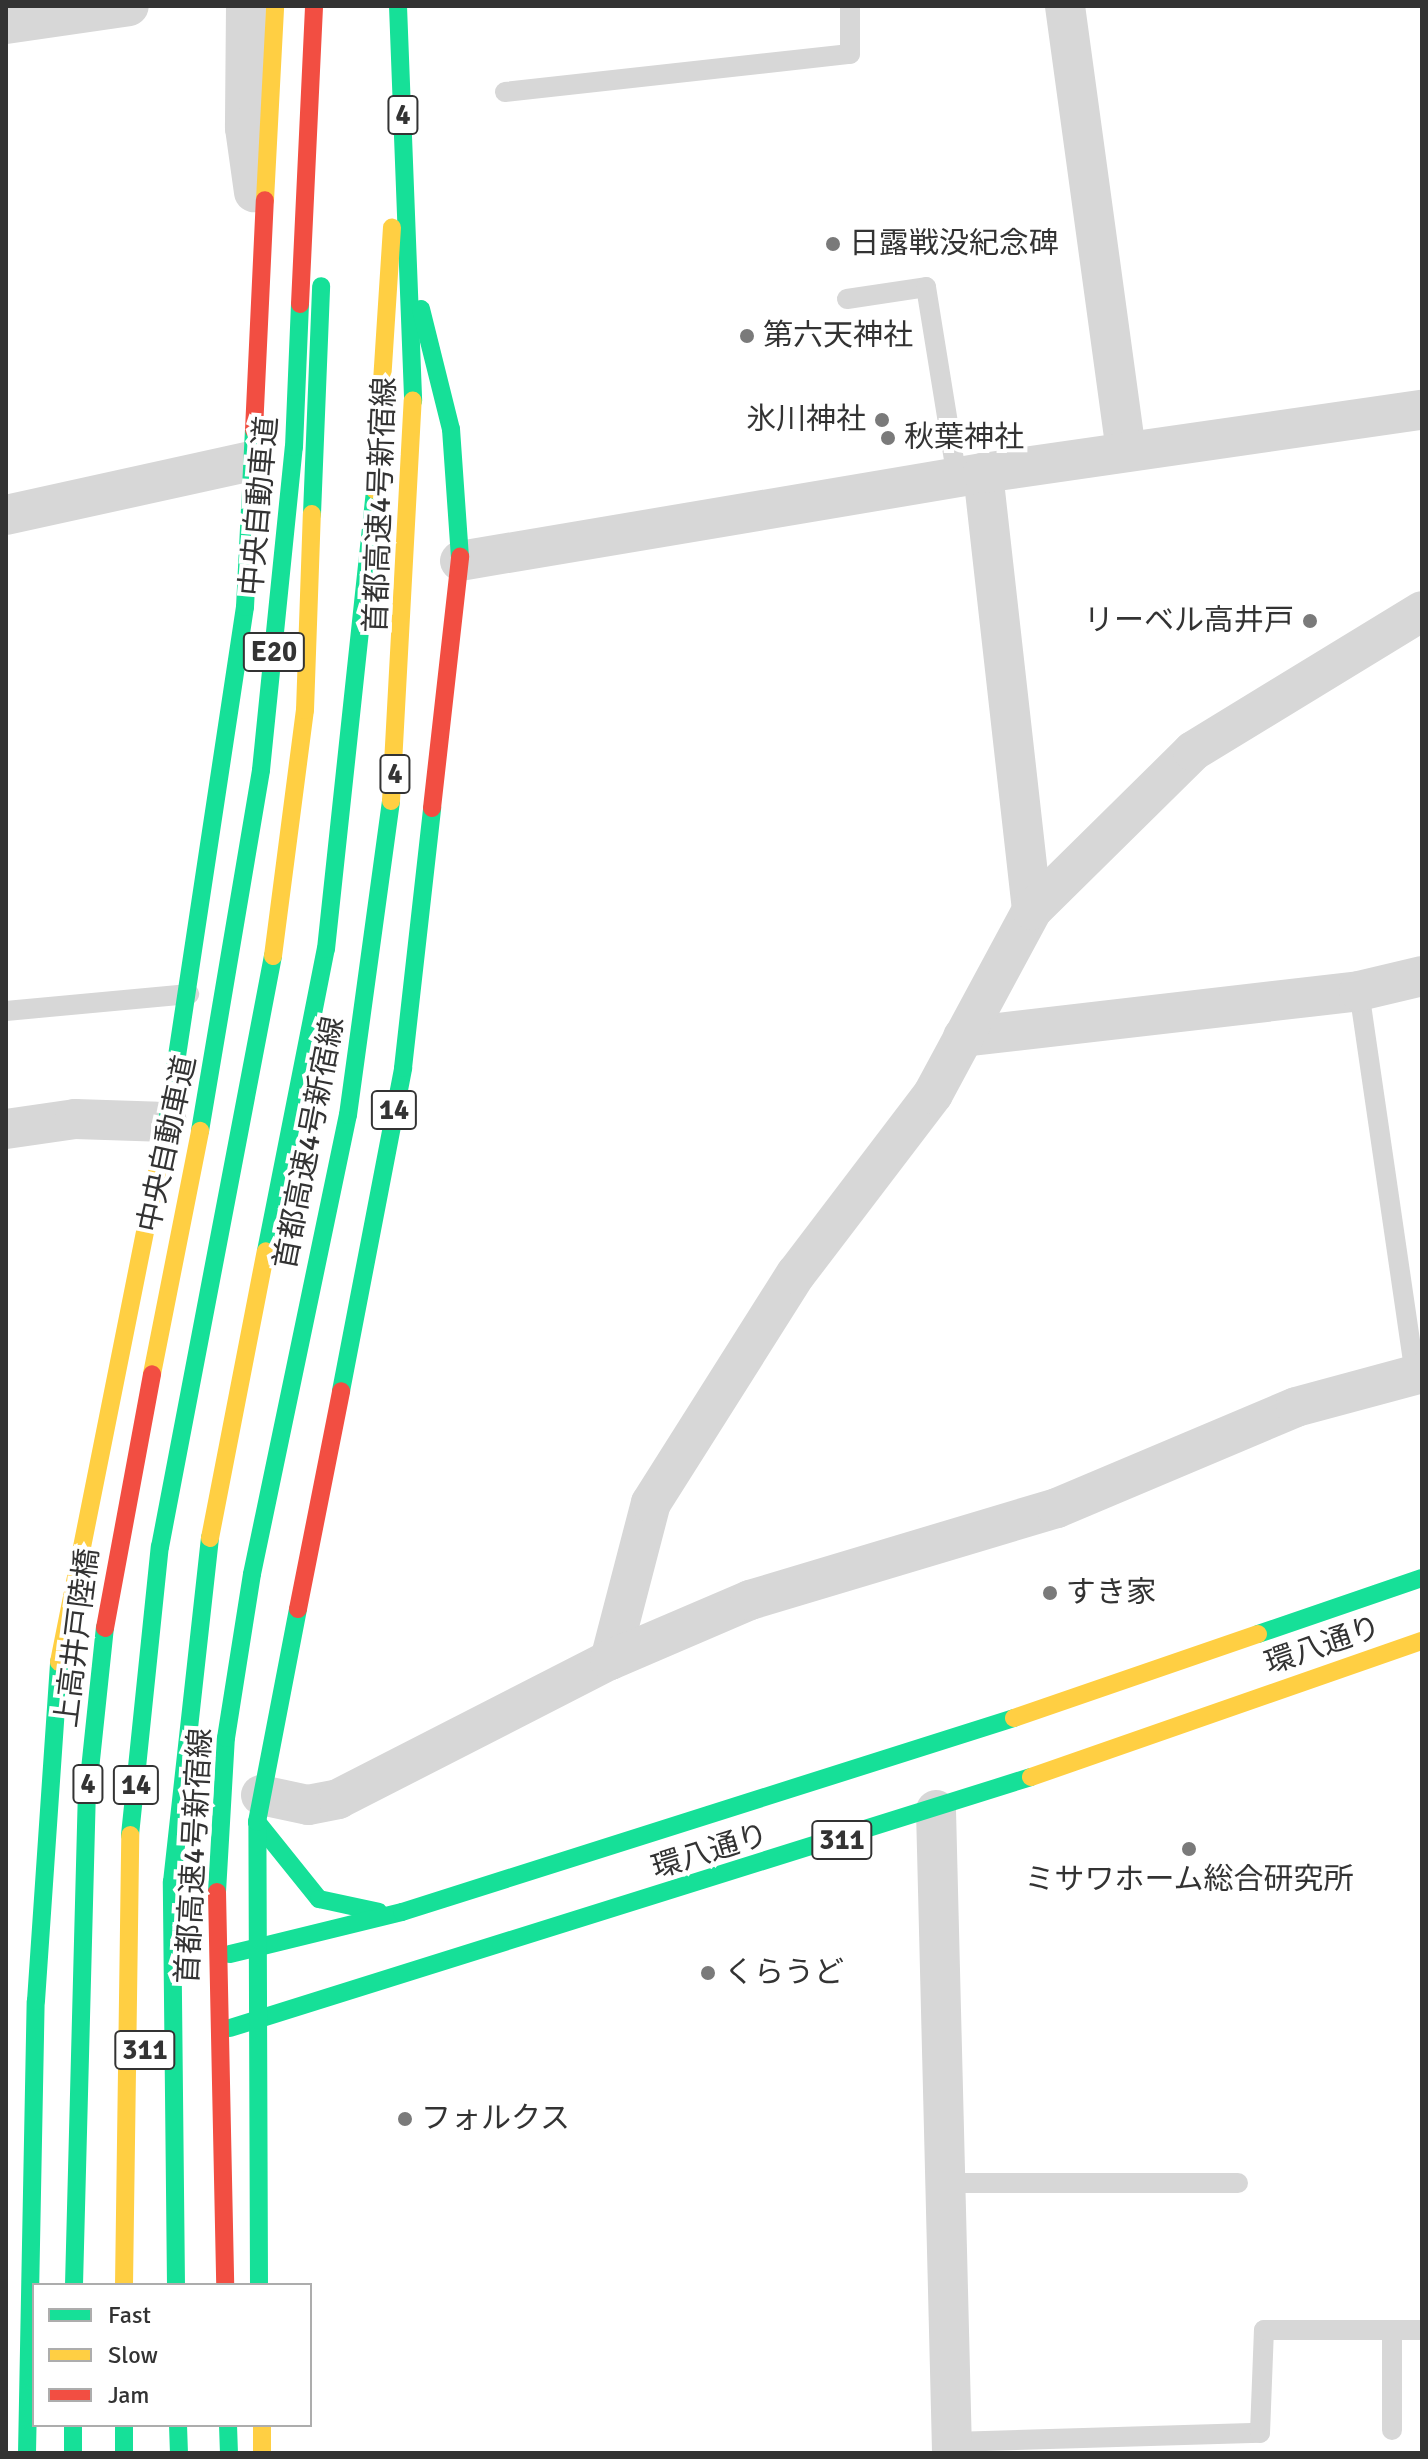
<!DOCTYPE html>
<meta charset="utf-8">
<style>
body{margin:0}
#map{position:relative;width:1428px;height:2459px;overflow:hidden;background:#fff;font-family:Signika,"Noto Sans JP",sans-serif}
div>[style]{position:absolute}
.lane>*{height:20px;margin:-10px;padding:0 10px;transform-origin:10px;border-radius:10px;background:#d7d7d7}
.street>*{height:40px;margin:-20px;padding:0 20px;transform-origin:20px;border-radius:20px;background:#d7d7d7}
.fast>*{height:18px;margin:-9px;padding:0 9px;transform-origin:9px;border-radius:9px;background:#16e098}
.slow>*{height:18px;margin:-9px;padding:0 9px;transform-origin:9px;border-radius:9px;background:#ffcf43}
.jam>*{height:18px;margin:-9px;padding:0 9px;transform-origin:9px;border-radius:9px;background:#f24e42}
.dots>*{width:22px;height:22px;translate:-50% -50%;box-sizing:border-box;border:4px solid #fff;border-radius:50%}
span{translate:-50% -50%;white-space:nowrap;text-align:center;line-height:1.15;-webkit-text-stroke:8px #fff;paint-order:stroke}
.shield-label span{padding:2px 6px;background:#fff;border:2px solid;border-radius:6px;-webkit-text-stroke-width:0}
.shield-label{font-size:28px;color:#333;font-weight:700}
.poi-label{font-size:30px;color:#333}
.left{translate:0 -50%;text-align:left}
.right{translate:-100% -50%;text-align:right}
.street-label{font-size:30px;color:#333}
.frame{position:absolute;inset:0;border:8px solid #333;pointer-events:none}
.legend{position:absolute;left:32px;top:2283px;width:280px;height:144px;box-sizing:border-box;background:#fff;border:2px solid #adadad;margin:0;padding:10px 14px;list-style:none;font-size:24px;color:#333}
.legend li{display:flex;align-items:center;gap:16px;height:40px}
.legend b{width:40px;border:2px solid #adadad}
</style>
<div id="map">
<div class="lane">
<i style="left:505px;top:92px;width:347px;rotate:-6.3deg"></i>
<i style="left:850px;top:54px;width:48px;rotate:-90deg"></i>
<i style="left:847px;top:299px;width:80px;rotate:-8.6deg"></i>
<i style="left:926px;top:287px;width:193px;rotate:80.8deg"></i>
<i style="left:1359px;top:991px;width:387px;rotate:81.7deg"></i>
<i style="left:6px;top:1011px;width:184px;rotate:-5.3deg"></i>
<i style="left:946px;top:2183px;width:292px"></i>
<i style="left:1392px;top:2331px;width:99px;rotate:90deg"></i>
<i style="left:952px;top:2442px;width:308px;rotate:-1.7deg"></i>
<i style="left:1260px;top:2433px;width:103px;rotate:-87.8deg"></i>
<i style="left:1264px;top:2330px;width:158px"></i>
</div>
<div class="street">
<i style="left:246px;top:6px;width:122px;rotate:90.5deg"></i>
<i style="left:245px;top:128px;width:65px;rotate:82deg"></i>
<i style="left:1065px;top:6px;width:449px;rotate:82.2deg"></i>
<i style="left:6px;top:24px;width:124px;rotate:-8.3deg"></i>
<i style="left:983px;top:473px;width:440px;rotate:83.6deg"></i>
<i style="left:6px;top:515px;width:252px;rotate:-12.4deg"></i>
<i style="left:460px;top:561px;width:530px;rotate:-9.55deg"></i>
<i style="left:983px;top:473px;width:443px;rotate:-8.2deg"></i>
<i style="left:963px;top:1037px;width:399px;rotate:-6.6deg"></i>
<i style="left:1359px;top:991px;width:65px;rotate:-13.4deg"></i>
<i style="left:6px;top:1129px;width:70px;rotate:-8.2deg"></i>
<i style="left:75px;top:1119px;width:92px;rotate:1.9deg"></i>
<i style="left:610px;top:1660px;width:162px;rotate:-75.4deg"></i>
<i style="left:651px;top:1503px;width:271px;rotate:-57.7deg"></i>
<i style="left:796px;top:1274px;width:226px;rotate:-52.7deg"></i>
<i style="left:933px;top:1094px;width:209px;rotate:-61.7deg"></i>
<i style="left:1032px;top:910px;width:226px;rotate:-44.6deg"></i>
<i style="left:1193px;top:751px;width:268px;rotate:-31.4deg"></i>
<i style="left:261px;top:1795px;width:48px;rotate:12deg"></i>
<i style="left:308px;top:1805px;width:31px;rotate:-11deg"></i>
<i style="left:338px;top:1799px;width:305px;rotate:-27.1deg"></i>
<i style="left:610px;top:1660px;width:152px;rotate:-23.2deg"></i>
<i style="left:750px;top:1600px;width:320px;rotate:-16.7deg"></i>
<i style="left:1057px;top:1508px;width:259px;rotate:-22.9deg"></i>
<i style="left:1296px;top:1407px;width:131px;rotate:-15.1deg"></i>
<i style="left:936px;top:1810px;width:643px;rotate:88.57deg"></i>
</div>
<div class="fast">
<i style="left:398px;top:6px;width:395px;rotate:87.8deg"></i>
<i style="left:421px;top:309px;width:124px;rotate:76deg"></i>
<i style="left:451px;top:429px;width:128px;rotate:86deg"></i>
<i style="left:312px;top:514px;width:228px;rotate:-87.7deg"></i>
<i style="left:167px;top:1122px;width:521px;rotate:-81.39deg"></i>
<i style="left:245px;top:607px;width:177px;rotate:-87.1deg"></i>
<i style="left:200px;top:1131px;width:366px;rotate:-80.4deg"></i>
<i style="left:261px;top:770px;width:325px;rotate:-84.2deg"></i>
<i style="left:294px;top:447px;width:143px;rotate:-87.6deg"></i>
<i style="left:266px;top:1251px;width:308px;rotate:-78.8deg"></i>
<i style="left:326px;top:949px;width:462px;rotate:-83.9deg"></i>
<i style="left:341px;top:1391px;width:329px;rotate:-79.1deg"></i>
<i style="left:403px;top:1068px;width:262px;rotate:-83.6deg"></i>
<i style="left:1258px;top:1634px;width:173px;rotate:-18.9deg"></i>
<i style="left:257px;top:1822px;width:99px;rotate:51.2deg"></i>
<i style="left:319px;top:1899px;width:61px;rotate:12.2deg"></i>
<i style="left:130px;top:1835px;width:290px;rotate:-84.1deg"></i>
<i style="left:160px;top:1547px;width:602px;rotate:-79.18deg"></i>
<i style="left:217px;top:1892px;width:154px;rotate:-86.7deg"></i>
<i style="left:226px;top:1738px;width:166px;rotate:-81deg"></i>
<i style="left:252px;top:1574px;width:469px;rotate:-78.2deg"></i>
<i style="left:348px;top:1115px;width:317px;rotate:-82.2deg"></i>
<i style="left:230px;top:1954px;width:177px;rotate:-13.7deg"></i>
<i style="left:402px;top:1912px;width:642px;rotate:-17.59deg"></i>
<i style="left:230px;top:2028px;width:839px;rotate:-17.4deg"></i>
<i style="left:74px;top:2285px;width:487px;rotate:-88.5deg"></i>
<i style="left:87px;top:1798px;width:171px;rotate:-84deg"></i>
<i style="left:176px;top:2285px;width:403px;rotate:-90.6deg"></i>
<i style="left:172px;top:1882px;width:346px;rotate:-83.7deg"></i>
<i style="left:259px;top:2285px;width:463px;rotate:-90.2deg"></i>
<i style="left:257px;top:1822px;width:217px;rotate:-79.1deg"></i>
<i style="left:73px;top:2425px;width:28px;rotate:90deg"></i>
<i style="left:124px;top:2425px;width:28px;rotate:90deg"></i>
<i style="left:178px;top:2425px;width:28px;rotate:88deg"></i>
<i style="left:228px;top:2425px;width:28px;rotate:88deg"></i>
<i style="left:27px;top:2453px;width:452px;rotate:-88.9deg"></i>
<i style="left:36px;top:2001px;width:340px;rotate:-86.1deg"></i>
</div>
<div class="slow">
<i style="left:265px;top:200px;width:194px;rotate:-87deg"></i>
<i style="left:375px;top:490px;width:263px;rotate:-86.3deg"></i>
<i style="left:391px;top:801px;width:401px;rotate:-86.9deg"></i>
<i style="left:273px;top:956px;width:248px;rotate:-82.6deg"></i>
<i style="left:305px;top:710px;width:196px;rotate:-88deg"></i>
<i style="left:152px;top:1374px;width:248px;rotate:-78.8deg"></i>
<i style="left:210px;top:1538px;width:292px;rotate:-79deg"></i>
<i style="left:59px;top:1662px;width:551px;rotate:-78.69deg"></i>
<i style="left:1014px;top:1718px;width:258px;rotate:-19deg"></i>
<i style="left:1031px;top:1777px;width:414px;rotate:-19.2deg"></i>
<i style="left:124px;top:2285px;width:450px;rotate:-89.2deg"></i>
<i style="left:262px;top:2425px;width:28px;rotate:90deg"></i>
</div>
<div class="jam">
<i style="left:300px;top:304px;width:298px;rotate:-87.3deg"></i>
<i style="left:254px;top:430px;width:230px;rotate:-87.3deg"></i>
<i style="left:432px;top:808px;width:253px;rotate:-83.6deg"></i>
<i style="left:298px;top:1609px;width:222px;rotate:-78.8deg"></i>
<i style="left:105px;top:1628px;width:258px;rotate:-79.5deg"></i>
<i style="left:217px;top:1892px;width:393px;rotate:88.8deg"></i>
</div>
<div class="dots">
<i style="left:833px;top:244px;background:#7a7a7a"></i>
<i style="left:747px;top:336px;background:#7a7a7a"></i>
<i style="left:882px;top:420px;background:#7a7a7a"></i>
<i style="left:888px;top:438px;background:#7a7a7a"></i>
<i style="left:1310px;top:621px;background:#7a7a7a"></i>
<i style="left:1050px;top:1593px;background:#7a7a7a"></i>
<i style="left:1189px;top:1849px;background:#7a7a7a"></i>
<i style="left:708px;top:1973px;background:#7a7a7a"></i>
<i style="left:405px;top:2119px;background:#7a7a7a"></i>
</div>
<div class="shield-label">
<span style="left:403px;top:115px">4</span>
<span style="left:274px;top:652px">E20</span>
<span style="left:395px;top:774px">4</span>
<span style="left:394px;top:1110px">14</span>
<span style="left:88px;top:1784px">4</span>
<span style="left:136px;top:1785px">14</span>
<span style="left:842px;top:1840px">311</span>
<span style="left:145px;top:2050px">311</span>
</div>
<div class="poi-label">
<span class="left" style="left:849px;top:244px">日露戦没紀念碑</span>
<span class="left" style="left:763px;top:336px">第六天神社</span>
<span class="right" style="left:866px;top:420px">氷川神社</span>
<span class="left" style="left:904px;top:438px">秋葉神社</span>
<span class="right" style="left:1294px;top:621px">リーベル高井戸</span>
<span class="left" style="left:1066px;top:1593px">すき家</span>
<span style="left:1189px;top:1880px">ミサワホーム総合研究所</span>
<span class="left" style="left:724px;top:1973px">くらうど</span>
<span class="left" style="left:421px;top:2119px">フォルクス</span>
</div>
<div class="street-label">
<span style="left:381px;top:505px;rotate:-88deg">首都高速4号新宿線</span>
<span style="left:260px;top:506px;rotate:-85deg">中央自動車道</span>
<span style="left:310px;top:1143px;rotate:-79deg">首都高速4号新宿線</span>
<span style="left:168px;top:1144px;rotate:-78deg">中央自動車道</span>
<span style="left:78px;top:1638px;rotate:-83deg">上高井戸陸橋</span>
<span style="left:1323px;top:1646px;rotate:-19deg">環八通り</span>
<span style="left:710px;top:1852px;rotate:-17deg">環八通り</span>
<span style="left:195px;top:1856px;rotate:-87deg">首都高速4号新宿線</span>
</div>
<div class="frame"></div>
<ul class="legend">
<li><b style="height:10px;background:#16e098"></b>Fast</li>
<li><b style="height:10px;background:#ffcf43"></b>Slow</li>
<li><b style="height:10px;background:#f24e42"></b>Jam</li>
</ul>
</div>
